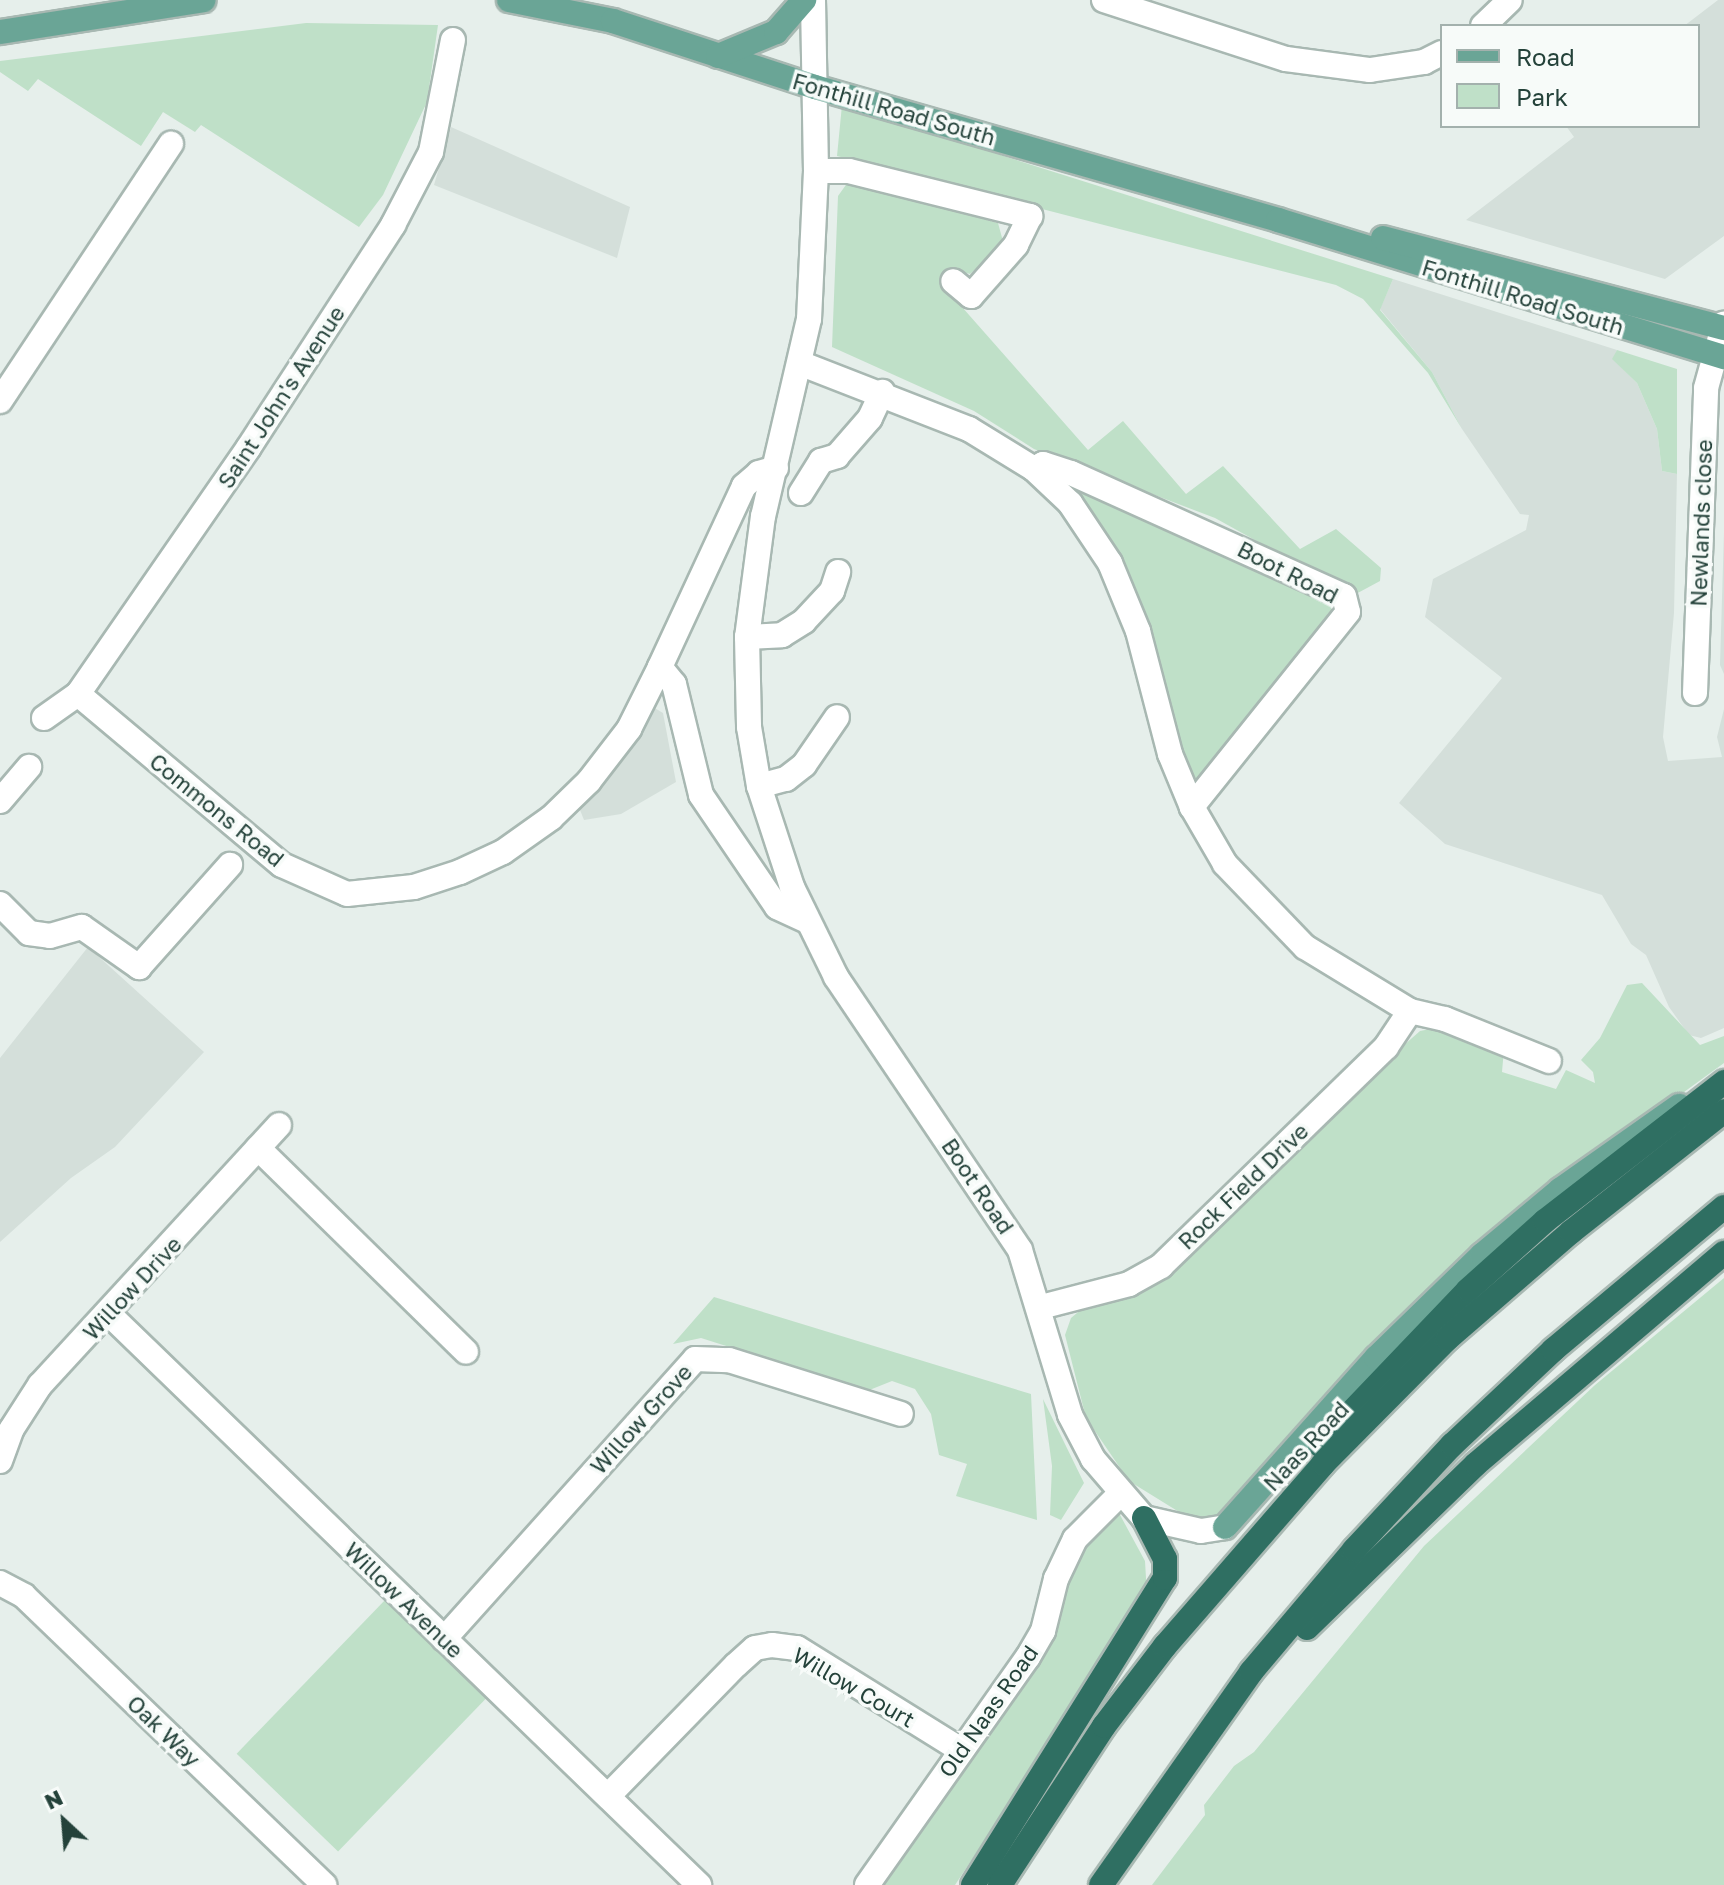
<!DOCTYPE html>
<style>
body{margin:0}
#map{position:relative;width:1724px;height:1885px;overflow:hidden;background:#e6efeb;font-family:"Golos Text",sans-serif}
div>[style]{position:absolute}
.built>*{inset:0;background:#d4dfda}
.green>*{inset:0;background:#bfe0c8;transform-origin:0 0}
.roads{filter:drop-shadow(2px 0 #a8b8b2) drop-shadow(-2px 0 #a8b8b2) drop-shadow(0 2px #a8b8b2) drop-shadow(0 -2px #a8b8b2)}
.minor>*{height:24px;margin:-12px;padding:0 12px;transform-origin:12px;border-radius:12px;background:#fff}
.major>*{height:24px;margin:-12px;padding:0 12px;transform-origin:12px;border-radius:12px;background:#6aa596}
.highway>*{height:24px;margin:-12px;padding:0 12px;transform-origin:12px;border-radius:12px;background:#2f6f62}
span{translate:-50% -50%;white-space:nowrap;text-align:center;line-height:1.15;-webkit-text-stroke:7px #f7fbf9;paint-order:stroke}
.street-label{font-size:22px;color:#24423a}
.legend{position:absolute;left:1440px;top:24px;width:260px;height:104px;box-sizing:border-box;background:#f7fbf9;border:2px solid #a3b1ad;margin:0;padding:10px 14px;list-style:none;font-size:24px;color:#24423a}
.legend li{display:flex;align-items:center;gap:16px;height:40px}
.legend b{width:40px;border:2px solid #a3b1ad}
.north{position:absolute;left:24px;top:1781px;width:80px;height:80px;-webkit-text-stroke:6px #f7fbf9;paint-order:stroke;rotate:334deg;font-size:22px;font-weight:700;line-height:32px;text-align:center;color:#24423a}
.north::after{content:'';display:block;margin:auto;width:28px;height:36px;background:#24423a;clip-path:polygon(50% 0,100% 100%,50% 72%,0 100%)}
</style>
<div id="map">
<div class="built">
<i style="clip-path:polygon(1718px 0,1724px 0,1724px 236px,1665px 279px,1466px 220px,1574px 137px,1566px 126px,1698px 126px,1698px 26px,1684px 26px)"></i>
<i style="clip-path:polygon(451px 127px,630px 207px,617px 258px,434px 185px)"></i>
<i style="clip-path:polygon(1393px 279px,1617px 350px,1613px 359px,1637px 383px,1657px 429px,1662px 471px,1677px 474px,1674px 613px,1663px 737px,1668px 761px,1722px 757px,1717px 737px,1724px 709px,1724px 1028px,1701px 1038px,1689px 1035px,1669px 1007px,1646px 955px,1631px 944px,1602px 895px,1445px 844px,1399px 803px,1502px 678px,1425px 617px,1433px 579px,1526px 530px,1529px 515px,1520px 514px,1462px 429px,1432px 372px,1380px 309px)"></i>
<i style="clip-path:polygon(1724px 532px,1724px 674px,1720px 665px)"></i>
<i style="clip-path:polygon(653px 707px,663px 713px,676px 782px,621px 814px,584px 820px,578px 805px,606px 779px)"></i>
<i style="clip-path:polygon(88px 947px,204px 1052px,115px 1147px,71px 1178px,0 1242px,0 1058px)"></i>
</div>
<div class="green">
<i style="clip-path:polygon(306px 23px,438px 25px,427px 102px,383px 195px,359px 227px,201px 125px,195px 132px,163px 112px,141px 146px,38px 79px,28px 91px,0 72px,0 61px)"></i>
<i style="clip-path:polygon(842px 105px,1393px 279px,1380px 310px,1432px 372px,1462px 429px,1428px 373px,1363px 299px,1336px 285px,837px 156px)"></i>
<i style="clip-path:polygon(848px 182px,998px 223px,1004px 245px,970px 274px,959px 271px,947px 290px,1088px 450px,1123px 421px,1186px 494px,1223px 466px,1300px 549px,1336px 529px,1381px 568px,1380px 581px,1354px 595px,1215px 518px,1034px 449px,974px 411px,832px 347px,838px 196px)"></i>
<i style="clip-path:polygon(1617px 350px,1677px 369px,1677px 474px,1662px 471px,1657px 429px,1637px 383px,1612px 359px)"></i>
<i style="clip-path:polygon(1063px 479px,1326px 594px,1332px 611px,1192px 794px)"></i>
<i style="clip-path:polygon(1642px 983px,1700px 1045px,1724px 1036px,1724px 1063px,1644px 1121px,1230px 1513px,1192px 1520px,1129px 1481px,1086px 1418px,1065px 1335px,1071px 1318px,1089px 1303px,1119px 1296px,1420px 1031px,1440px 1027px,1504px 1049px,1502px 1072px,1556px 1089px,1566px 1070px,1595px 1083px,1593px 1072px,1581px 1060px,1600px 1038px,1627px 985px)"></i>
<i style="clip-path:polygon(1724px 1278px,1724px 1885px,1152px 1885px,1205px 1815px,1204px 1805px,1234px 1766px,1254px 1752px,1424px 1546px,1595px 1385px)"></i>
<i style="clip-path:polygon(714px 1297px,1031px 1394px,1037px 1520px,956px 1496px,967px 1464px,939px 1455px,931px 1414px,915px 1389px,892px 1381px,867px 1391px,701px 1338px,673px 1344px)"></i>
<i style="clip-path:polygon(1043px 1399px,1084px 1483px,1061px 1520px,1050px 1515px,1052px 1466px)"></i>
<i style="clip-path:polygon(1113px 1502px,1145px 1561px,1147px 1595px,955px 1885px,883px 1885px,1005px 1703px,1085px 1536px)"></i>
<i style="left:386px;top:1599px;width:141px;height:215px;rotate:44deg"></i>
</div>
<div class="roads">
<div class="minor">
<i style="left:813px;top:0;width:171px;rotate:89deg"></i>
<i style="left:816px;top:171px;width:148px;rotate:92.7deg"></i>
<i style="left:809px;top:319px;width:202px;rotate:103.1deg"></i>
<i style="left:763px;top:516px;width:122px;rotate:97.5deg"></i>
<i style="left:747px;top:637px;width:90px;rotate:88.7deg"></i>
<i style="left:749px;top:727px;width:60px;rotate:80.4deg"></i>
<i style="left:759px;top:786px;width:106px;rotate:71.9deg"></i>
<i style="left:792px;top:887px;width:100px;rotate:63.9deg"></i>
<i style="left:836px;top:977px;width:329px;rotate:56deg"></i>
<i style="left:1020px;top:1250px;width:172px;rotate:73.1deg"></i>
<i style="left:1070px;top:1415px;width:50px;rotate:62.4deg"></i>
<i style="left:1093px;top:1459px;width:78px;rotate:49.2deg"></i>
<i style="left:1144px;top:1518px;width:58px;rotate:12.8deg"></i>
<i style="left:1201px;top:1531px;width:24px;rotate:-9deg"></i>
<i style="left:1104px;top:0;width:191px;rotate:18deg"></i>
<i style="left:1286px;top:59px;width:85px;rotate:7.5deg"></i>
<i style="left:1370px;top:70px;width:55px;rotate:-8.4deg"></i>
<i style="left:1424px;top:62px;width:20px;rotate:-27deg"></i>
<i style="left:1483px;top:26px;width:37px;rotate:-44deg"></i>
<i style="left:816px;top:171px;width:33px"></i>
<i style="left:849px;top:171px;width:187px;rotate:14deg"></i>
<i style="left:1030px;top:216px;width:32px;rotate:116deg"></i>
<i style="left:1016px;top:245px;width:68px;rotate:131.4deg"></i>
<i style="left:971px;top:296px;width:23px;rotate:-140deg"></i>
<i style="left:802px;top:364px;width:179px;rotate:21.3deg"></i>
<i style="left:969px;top:429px;width:76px;rotate:31.6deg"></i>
<i style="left:1034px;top:469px;width:50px;rotate:43.4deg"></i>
<i style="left:1070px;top:503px;width:72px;rotate:56.3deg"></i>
<i style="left:1110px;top:563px;width:74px;rotate:67.6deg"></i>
<i style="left:1138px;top:631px;width:127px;rotate:75.4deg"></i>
<i style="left:1170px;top:754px;width:57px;rotate:67.5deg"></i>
<i style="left:1192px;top:807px;width:66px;rotate:59.9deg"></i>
<i style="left:1225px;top:864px;width:115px;rotate:46.1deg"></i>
<i style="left:1305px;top:947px;width:123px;rotate:31.4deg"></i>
<i style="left:1410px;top:1011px;width:36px;rotate:13deg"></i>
<i style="left:1445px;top:1019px;width:112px;rotate:22deg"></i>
<i style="left:0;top:401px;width:309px;rotate:-56.4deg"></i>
<i style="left:776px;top:468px;width:18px;rotate:164deg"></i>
<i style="left:759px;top:473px;width:20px;rotate:139deg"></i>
<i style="left:744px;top:486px;width:200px;rotate:114.9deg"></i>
<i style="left:660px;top:667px;width:22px;rotate:51deg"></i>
<i style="left:674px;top:684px;width:114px;rotate:76.3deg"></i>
<i style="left:701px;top:795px;width:135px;rotate:55.8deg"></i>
<i style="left:777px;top:907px;width:33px;rotate:25deg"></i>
<i style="left:1034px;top:469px;width:10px;rotate:-29deg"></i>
<i style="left:1043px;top:464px;width:29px;rotate:18deg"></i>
<i style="left:1071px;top:473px;width:299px;rotate:24.3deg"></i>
<i style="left:1344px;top:596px;width:16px;rotate:76deg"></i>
<i style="left:1348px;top:612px;width:250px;rotate:128.7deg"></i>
<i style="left:801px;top:493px;width:38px;rotate:-58deg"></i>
<i style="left:821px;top:461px;width:17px;rotate:-17deg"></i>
<i style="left:837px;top:456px;width:50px;rotate:-49deg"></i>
<i style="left:870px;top:418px;width:29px;rotate:-65deg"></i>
<i style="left:747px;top:637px;width:35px;rotate:-3deg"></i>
<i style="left:782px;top:635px;width:26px;rotate:-32deg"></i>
<i style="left:804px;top:621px;width:41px;rotate:-47deg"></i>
<i style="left:832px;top:591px;width:20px;rotate:-72deg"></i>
<i style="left:1695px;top:693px;width:305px;rotate:-87.9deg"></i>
<i style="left:1706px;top:388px;width:67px;rotate:-74.5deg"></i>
<i style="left:78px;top:694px;width:266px;rotate:40deg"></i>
<i style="left:282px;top:865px;width:71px;rotate:24deg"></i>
<i style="left:347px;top:894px;width:67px;rotate:-6deg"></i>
<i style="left:414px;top:887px;width:48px;rotate:-18.1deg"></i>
<i style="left:460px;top:872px;width:47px;rotate:-24.9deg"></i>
<i style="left:503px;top:852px;width:59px;rotate:-35.3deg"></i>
<i style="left:551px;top:818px;width:53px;rotate:-44.2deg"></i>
<i style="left:589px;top:781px;width:66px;rotate:-52.4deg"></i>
<i style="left:629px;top:729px;width:69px;rotate:-63.4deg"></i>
<i style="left:44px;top:718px;width:42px;rotate:-35.2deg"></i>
<i style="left:78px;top:694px;width:300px;rotate:-55.3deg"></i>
<i style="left:249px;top:447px;width:265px;rotate:-57deg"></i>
<i style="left:393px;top:225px;width:82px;rotate:-62.5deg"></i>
<i style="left:431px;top:152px;width:114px;rotate:-78.9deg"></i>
<i style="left:759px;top:786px;width:28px;rotate:-15deg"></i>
<i style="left:786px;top:779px;width:23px;rotate:-38deg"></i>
<i style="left:804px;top:765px;width:58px;rotate:-55.5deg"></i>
<i style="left:0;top:801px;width:45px;rotate:-49.5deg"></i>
<i style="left:0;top:904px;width:41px;rotate:45deg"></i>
<i style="left:29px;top:933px;width:21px;rotate:8deg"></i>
<i style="left:50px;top:936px;width:33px;rotate:-16deg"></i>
<i style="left:82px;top:927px;width:70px;rotate:35.1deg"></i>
<i style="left:139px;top:967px;width:137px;rotate:-48.3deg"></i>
<i style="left:258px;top:1148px;width:291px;rotate:44.4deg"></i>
<i style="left:1041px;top:1307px;width:91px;rotate:-14.6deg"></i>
<i style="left:1129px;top:1284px;width:37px;rotate:-29deg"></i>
<i style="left:1161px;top:1266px;width:314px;rotate:-44.2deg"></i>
<i style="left:1386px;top:1047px;width:43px;rotate:-56.3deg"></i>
<i style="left:110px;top:1315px;width:820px;rotate:44.06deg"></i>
<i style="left:0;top:1461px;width:33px;rotate:-70deg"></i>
<i style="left:11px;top:1430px;width:54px;rotate:-57.2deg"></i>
<i style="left:40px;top:1385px;width:353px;rotate:-47.4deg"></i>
<i style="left:0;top:1583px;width:27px;rotate:28deg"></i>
<i style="left:24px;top:1596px;width:417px;rotate:43.9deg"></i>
<i style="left:444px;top:1639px;width:376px;rotate:-48.1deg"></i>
<i style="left:695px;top:1359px;width:34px;rotate:2deg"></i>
<i style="left:729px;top:1360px;width:180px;rotate:17.4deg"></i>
<i style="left:610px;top:1794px;width:180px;rotate:-45.7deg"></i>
<i style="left:736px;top:1665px;width:25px;rotate:-42deg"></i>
<i style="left:755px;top:1648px;width:17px;rotate:-10deg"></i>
<i style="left:772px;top:1645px;width:25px;rotate:7deg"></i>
<i style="left:797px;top:1648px;width:193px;rotate:31.9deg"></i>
<i style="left:867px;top:1885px;width:279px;rotate:-54.8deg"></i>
<i style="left:1028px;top:1657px;width:30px;rotate:-60deg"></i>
<i style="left:1043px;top:1631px;width:54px;rotate:-76deg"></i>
<i style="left:1056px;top:1579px;width:44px;rotate:-64.6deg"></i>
<i style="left:1075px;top:1539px;width:65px;rotate:-45deg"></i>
</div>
<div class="major">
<i style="left:509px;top:0;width:106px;rotate:11.4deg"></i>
<i style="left:613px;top:21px;width:213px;rotate:18.1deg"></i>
<i style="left:815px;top:87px;width:482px;rotate:16deg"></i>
<i style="left:1278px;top:220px;width:467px;rotate:17.1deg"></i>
<i style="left:0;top:32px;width:206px;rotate:-8.9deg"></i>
<i style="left:718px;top:56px;width:63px;rotate:-22.5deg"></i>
<i style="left:776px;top:32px;width:43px;rotate:-48.8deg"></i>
<i style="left:1383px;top:238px;width:353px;rotate:14.8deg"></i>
<i style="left:1225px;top:1527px;width:227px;rotate:-48.2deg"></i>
<i style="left:1376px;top:1358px;width:148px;rotate:-44.2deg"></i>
<i style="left:1482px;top:1255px;width:102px;rotate:-39.8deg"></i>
<i style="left:1560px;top:1190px;width:146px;rotate:-35.2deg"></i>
</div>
<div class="highway">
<i style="left:1320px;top:1445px;width:214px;rotate:-46.3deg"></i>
<i style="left:1468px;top:1290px;width:103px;rotate:-41.9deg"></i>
<i style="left:1545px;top:1221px;width:227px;rotate:-37.8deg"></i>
<i style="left:1307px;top:1628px;width:235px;rotate:-44.1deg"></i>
<i style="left:1476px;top:1464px;width:326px;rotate:-40.4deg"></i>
<i style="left:973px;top:1885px;width:362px;rotate:-58deg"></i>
<i style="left:1165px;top:1578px;width:19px;rotate:-90deg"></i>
<i style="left:1165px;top:1559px;width:46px;rotate:-117.1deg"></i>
<i style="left:1000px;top:1885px;width:190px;rotate:-56.8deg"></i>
<i style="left:1104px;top:1726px;width:101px;rotate:-52.7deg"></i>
<i style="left:1165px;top:1646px;width:241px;rotate:-49deg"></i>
<i style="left:1323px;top:1464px;width:176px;rotate:-45.2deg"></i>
<i style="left:1447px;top:1339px;width:164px;rotate:-40.8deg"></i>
<i style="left:1571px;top:1232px;width:195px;rotate:-38.3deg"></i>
<i style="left:1101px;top:1885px;width:261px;rotate:-54.8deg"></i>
<i style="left:1251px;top:1672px;width:160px;rotate:-49.8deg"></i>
<i style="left:1354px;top:1550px;width:144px;rotate:-47deg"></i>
<i style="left:1452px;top:1445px;width:139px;rotate:-43.2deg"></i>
<i style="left:1553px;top:1350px;width:223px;rotate:-39.9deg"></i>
</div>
</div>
<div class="street-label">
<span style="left:894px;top:109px;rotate:16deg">Fonthill Road South</span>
<span style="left:1523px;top:297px;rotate:17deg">Fonthill Road South</span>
<span style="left:281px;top:397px;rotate:-57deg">Saint John's Avenue</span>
<span style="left:1701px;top:523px;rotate:-88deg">Newlands close</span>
<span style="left:1288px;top:572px;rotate:27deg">Boot Road</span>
<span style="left:217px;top:810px;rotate:39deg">Commons Road</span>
<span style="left:978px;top:1186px;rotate:56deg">Boot Road</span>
<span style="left:1243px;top:1186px;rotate:-44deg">Rock Field Drive</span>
<span style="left:132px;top:1288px;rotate:-47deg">Willow Drive</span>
<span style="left:641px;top:1419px;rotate:-48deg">Willow Grove</span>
<span style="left:1306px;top:1446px;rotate:-47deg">Naas Road</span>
<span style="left:404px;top:1600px;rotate:44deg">Willow Avenue</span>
<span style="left:854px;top:1687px;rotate:30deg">Willow Court</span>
<span style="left:988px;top:1711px;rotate:-55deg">Old Naas Road</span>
<span style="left:164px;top:1731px;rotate:44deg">Oak Way</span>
</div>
<ul class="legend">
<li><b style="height:10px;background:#6aa596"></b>Road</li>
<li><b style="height:22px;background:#bfe0c8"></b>Park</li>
</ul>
<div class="north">N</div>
</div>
